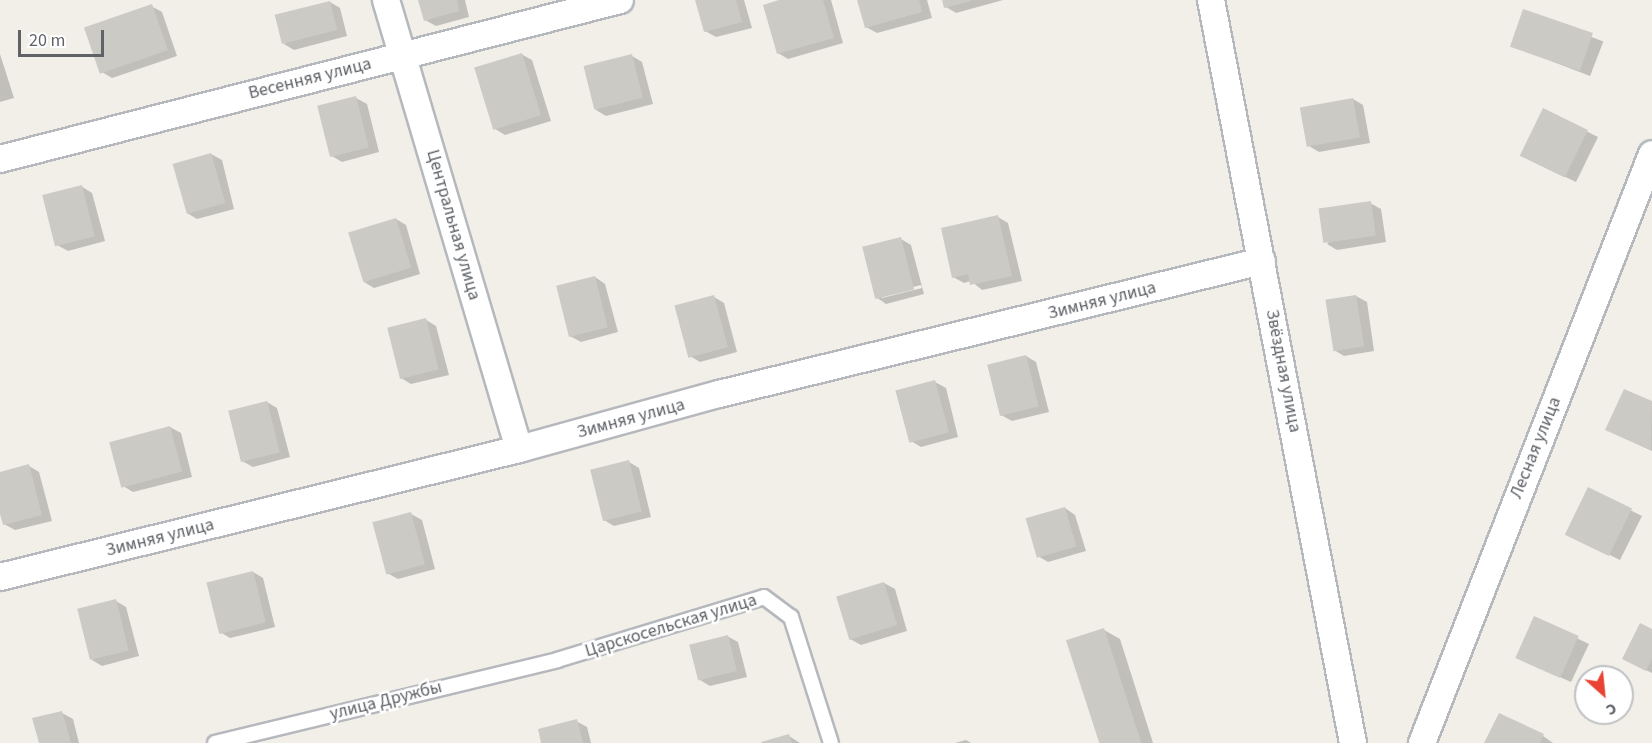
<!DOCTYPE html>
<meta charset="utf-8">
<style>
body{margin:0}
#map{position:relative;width:1652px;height:743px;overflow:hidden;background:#f1efe8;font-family:"Source Sans 3",sans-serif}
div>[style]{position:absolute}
.shadow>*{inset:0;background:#0003;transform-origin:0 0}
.building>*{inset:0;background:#cccac5;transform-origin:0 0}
.roads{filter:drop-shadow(2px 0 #b5b8bc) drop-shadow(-2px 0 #b5b8bc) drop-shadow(0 2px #b5b8bc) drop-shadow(0 -2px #b5b8bc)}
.lane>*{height:14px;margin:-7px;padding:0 7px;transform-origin:7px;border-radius:7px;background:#fff}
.street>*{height:26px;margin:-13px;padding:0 13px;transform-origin:13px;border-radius:13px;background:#fff}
span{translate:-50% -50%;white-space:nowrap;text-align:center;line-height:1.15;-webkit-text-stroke:5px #fff;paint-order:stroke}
.street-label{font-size:18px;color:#5f6368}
.north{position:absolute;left:1574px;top:665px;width:60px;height:60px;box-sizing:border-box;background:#fff;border:2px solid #bfc1c3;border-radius:50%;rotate:153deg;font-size:16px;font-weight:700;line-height:24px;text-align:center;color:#5f6368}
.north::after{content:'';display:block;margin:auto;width:21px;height:27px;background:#ea4335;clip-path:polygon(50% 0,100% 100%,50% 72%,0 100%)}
.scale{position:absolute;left:18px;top:30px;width:86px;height:27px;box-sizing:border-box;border:3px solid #5f6368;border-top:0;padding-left:8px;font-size:18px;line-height:21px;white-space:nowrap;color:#5f6368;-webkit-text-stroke:4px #fff;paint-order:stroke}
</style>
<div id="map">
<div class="shadow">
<i style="clip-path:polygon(420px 0,465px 0,469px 17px,436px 26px,425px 20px)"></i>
<i style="clip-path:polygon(697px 0,744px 0,752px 28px,716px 37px,705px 31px)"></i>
<i style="clip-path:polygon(780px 0,831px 0,843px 43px,788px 59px,778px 53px)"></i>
<i style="clip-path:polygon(859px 0,927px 0,932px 18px,877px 33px,866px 27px)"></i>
<i style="clip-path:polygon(944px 0,1003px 0,956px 13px,946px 7px)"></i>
<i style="clip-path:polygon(330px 2px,340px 8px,347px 36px,294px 50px,284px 44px)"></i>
<i style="clip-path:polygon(151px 6px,162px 12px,177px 56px,112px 78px,102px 72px)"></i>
<i style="left:1524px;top:11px;width:85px;height:37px;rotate:21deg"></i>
<i style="clip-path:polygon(0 54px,14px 98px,0 102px)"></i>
<i style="clip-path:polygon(521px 54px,532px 60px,551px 121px,505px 135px,495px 129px)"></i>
<i style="clip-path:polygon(632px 56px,642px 62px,653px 104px,606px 116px,596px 110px)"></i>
<i style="clip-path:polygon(356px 98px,367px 104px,379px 152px,342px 162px,332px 156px)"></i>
<i style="clip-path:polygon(1353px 99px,1363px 105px,1370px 143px,1319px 152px,1309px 146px)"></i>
<i style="clip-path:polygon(1544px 110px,1598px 137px,1576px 182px,1532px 161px)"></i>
<i style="clip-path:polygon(211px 154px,222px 160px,234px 209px,197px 219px,187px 213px)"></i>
<i style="clip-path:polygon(81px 186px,92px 193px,105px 241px,68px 251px,57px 245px)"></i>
<i style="clip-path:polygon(1370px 203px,1381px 209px,1386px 242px,1337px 250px,1327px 244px)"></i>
<i style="clip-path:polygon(998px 217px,1008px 223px,1022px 281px,982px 290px,971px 281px,964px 283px,953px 277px)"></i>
<i style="clip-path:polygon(396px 219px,406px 225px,420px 274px,374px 288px,364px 282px)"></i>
<i style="clip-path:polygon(evenodd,901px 239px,911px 245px,924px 294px,886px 304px,876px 297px,901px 239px,921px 285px,922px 288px,882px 298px,882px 295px,921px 285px)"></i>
<i style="clip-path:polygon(595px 277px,605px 284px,618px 332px,581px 342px,570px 336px)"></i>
<i style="clip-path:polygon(1356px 296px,1367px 302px,1374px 351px,1344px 356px,1334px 350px)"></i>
<i style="clip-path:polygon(714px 297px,724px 303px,737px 352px,700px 362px,690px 356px)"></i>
<i style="clip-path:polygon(426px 320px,436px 326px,449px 375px,411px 384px,401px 378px)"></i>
<i style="clip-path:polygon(1026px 356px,1036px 362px,1049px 412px,1012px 421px,1001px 415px)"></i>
<i style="clip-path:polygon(935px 382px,946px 388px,958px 437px,921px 447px,911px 441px)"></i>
<i style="clip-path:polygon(1625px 390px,1652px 403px,1652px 451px,1617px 435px)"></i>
<i style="clip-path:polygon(267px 402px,277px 408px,290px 457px,253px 467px,242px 461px)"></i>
<i style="clip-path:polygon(170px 427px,181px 433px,192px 477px,133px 492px,123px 486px)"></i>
<i style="clip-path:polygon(629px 462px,639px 468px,651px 517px,614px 526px,604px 520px)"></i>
<i style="clip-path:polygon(29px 466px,39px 472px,52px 521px,15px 530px,4px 524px,0 508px,0 474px)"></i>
<i style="clip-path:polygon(1588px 489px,1642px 516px,1620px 560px,1577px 539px)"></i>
<i style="clip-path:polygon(1065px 508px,1075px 515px,1086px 551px,1048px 562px,1038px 556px)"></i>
<i style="clip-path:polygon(411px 514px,422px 520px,435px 569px,398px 579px,387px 573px)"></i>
<i style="clip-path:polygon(253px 572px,263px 578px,275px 627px,230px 638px,220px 632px)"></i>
<i style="clip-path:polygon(884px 583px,895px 589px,907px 631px,861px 645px,850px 639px)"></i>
<i style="clip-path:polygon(116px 601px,126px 607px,139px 656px,102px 666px,92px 660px)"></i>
<i style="clip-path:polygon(1535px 618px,1589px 644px,1571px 682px,1526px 662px)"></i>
<i style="clip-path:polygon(1104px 630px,1120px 639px,1153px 743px,1100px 743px)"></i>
<i style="clip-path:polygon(1652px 630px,1652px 673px,1635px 665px)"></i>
<i style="clip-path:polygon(727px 636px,738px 642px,747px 677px,710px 686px,700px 680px)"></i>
<i style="clip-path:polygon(62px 713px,73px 719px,79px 743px,40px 743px)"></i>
<i style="clip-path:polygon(576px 721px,587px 727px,591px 743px,543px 743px)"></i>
<i style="clip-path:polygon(789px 736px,800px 743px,765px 743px)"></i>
<i style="clip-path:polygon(1543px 736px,1553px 743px,1485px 743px)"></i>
<i style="clip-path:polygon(966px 740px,971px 743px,955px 743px)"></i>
</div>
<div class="building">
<i style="clip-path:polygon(418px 0,457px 0,459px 11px,424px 21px)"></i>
<i style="clip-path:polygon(695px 0,736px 0,742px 22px,704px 32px)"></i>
<i style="clip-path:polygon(779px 0,823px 0,834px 38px,777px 54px,763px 5px)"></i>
<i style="clip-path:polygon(857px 0,919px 0,922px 12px,865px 28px)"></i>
<i style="clip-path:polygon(942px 0,971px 0,971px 1px,944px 8px)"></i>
<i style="left:330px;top:1px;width:30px;height:57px;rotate:76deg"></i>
<i style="left:152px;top:4px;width:49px;height:72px;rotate:71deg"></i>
<i style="left:1523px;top:9px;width:74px;height:40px;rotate:19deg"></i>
<i style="left:522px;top:53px;width:65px;height:50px;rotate:73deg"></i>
<i style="left:632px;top:54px;width:45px;height:50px;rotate:76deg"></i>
<i style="left:356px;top:96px;width:53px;height:40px;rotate:76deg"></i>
<i style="left:1353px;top:98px;width:40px;height:54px;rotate:80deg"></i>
<i style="left:1543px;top:108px;width:50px;height:53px;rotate:26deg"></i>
<i style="left:211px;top:153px;width:52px;height:40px;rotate:74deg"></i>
<i style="left:82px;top:185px;width:53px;height:41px;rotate:76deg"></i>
<i style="left:1371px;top:201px;width:35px;height:53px;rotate:82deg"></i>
<i style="clip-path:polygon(998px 215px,1012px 276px,970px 285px,968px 274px,952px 278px,941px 228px)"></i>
<i style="left:396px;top:218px;width:52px;height:50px;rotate:73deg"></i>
<i style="left:901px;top:237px;width:54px;height:40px;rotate:76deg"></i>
<i style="left:595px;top:276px;width:53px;height:40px;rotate:76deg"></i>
<i style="left:714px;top:295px;width:54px;height:41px;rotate:75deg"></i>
<i style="left:1356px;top:295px;width:52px;height:31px;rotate:81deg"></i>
<i style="left:426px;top:318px;width:53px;height:40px;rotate:76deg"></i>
<i style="left:1026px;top:355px;width:53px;height:40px;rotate:76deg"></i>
<i style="left:935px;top:380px;width:54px;height:41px;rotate:75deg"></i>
<i style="clip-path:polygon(1624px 389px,1652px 401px,1651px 450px,1605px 430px)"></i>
<i style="left:267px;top:401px;width:53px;height:40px;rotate:76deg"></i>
<i style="left:170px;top:426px;width:47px;height:63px;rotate:75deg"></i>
<i style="left:629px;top:460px;width:53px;height:40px;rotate:76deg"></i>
<i style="clip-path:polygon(29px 464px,42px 515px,3px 525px,0 514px,0 472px)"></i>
<i style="left:1588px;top:487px;width:49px;height:53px;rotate:26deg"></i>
<i style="left:1065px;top:507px;width:41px;height:41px;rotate:74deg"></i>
<i style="left:411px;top:512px;width:54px;height:40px;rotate:75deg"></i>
<i style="left:253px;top:571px;width:53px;height:48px;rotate:76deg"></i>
<i style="left:884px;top:582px;width:45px;height:50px;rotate:73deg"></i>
<i style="left:116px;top:599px;width:53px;height:40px;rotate:76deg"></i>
<i style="left:1534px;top:616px;width:49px;height:46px;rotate:24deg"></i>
<i style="clip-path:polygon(1640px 623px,1652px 629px,1652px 659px,1646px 671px,1622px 659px)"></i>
<i style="left:1104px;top:628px;width:121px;height:40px;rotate:72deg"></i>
<i style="left:728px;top:635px;width:37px;height:40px;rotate:76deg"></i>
<i style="clip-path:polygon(62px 711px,71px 743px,39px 743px,32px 718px)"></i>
<i style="clip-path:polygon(1499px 713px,1544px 734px,1540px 743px,1484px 743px)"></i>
<i style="clip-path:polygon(577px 719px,583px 743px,541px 743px,538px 729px)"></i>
<i style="clip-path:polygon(789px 734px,792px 743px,762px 743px,761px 742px)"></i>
</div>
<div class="roads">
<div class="lane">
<i style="left:215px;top:743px;width:352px;rotate:-13.6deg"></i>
<i style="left:557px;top:660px;width:216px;rotate:-16.9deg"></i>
<i style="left:764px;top:597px;width:34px;rotate:37deg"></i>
<i style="left:791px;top:617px;width:132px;rotate:72.4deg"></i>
</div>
<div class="street">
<i style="left:386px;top:0;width:468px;rotate:73.5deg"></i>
<i style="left:1211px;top:0;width:756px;rotate:79.18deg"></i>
<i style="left:0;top:159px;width:640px;rotate:-14.38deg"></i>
<i style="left:0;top:577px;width:535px;rotate:-13.85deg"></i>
<i style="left:519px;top:449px;width:207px;rotate:-15.4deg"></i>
<i style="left:719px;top:394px;width:559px;rotate:-13.76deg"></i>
<i style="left:1422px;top:743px;width:632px;rotate:-68.67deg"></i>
</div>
</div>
<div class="street-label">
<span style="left:310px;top:79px;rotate:-14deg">Весенняя улица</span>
<span style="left:453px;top:225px;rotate:74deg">Центральная улица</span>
<span style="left:1102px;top:301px;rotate:-14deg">Зимняя улица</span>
<span style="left:1283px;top:371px;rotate:79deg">Звёздная улица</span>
<span style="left:631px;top:419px;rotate:-15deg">Зимняя улица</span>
<span style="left:1536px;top:448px;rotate:-68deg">Лесная улица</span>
<span style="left:160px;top:538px;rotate:-14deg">Зимняя улица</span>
<span style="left:671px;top:626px;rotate:-17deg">Царскосельская улица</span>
<span style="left:386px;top:701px;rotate:-14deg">улица Дружбы</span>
</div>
<div class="north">С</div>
<div class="scale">20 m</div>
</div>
